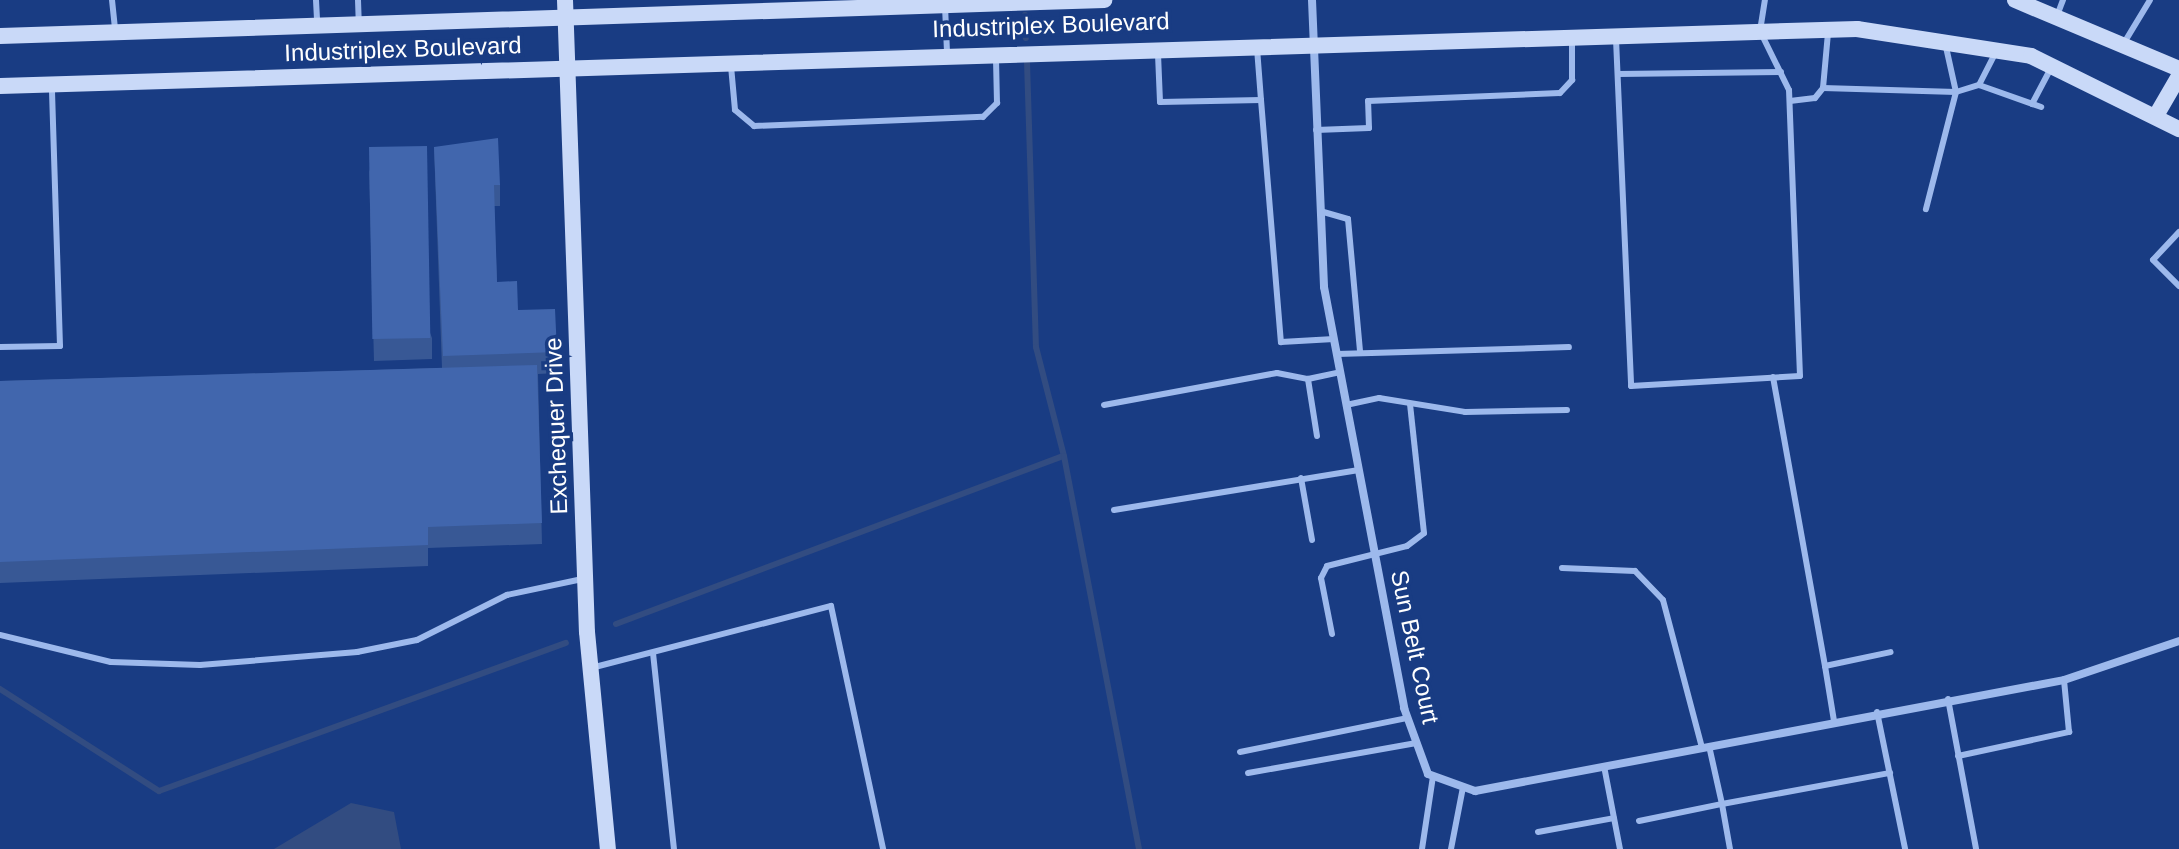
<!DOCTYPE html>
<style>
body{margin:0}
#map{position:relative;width:2179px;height:849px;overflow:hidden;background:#193c83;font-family:Helvetica,sans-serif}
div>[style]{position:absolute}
.water>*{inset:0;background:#324c81}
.stream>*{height:6px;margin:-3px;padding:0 3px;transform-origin:3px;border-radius:3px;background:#324c81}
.lane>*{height:6px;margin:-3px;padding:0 3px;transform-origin:3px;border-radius:3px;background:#9db9ec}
.street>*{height:8px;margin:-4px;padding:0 4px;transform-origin:4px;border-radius:4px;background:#9db9ec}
.secondary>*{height:16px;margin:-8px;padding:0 8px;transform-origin:8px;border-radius:8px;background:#c9d9f8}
.wall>*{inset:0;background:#385895}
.building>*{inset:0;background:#4166ad;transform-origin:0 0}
span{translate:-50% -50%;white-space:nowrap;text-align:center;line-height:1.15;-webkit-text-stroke:7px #193c83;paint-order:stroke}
.street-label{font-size:24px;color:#fff}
</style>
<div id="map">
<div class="water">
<i style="clip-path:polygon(351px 803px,394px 812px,401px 849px,274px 849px)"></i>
</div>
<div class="stream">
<i style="left:1025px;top:15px;width:23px;rotate:88deg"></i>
<i style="left:1027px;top:62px;width:285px;rotate:88.2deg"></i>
<i style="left:1036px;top:347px;width:113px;rotate:75.6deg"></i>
<i style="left:616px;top:624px;width:478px;rotate:-20.6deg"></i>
<i style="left:1064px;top:456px;width:400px;rotate:79.2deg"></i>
<i style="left:0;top:689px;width:189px;rotate:32.7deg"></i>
<i style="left:159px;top:791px;width:433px;rotate:-20deg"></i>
</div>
<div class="lane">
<i style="left:112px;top:0;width:29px;rotate:84deg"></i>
<i style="left:316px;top:0;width:22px;rotate:87deg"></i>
<i style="left:358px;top:0;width:24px;rotate:88deg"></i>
<i style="left:945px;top:6px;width:46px;rotate:87.5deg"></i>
<i style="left:2058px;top:13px;width:14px;rotate:-69deg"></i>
<i style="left:1828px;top:33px;width:55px;rotate:95.2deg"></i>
<i style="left:1823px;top:88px;width:133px;rotate:1.7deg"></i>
<i style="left:1956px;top:92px;width:121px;rotate:104.4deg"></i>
<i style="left:1616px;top:39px;width:347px;rotate:87.5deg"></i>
<i style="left:1631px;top:386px;width:169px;rotate:-3.4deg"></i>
<i style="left:1800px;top:376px;width:286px;rotate:-92.2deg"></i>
<i style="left:1789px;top:90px;width:66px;rotate:-116.2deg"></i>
<i style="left:1760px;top:31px;width:31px;rotate:-81deg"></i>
<i style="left:2124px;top:43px;width:50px;rotate:-58.8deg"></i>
<i style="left:1946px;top:47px;width:46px;rotate:77.5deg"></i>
<i style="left:1956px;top:92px;width:24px;rotate:-17deg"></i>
<i style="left:1979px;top:85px;width:66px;rotate:19.5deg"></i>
<i style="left:1158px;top:54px;width:48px;rotate:87.6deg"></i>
<i style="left:1160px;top:102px;width:101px;rotate:-1.1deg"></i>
<i style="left:1261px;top:100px;width:52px;rotate:-94.4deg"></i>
<i style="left:731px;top:66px;width:44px;rotate:84.8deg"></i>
<i style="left:735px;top:110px;width:25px;rotate:40deg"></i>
<i style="left:754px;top:126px;width:229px;rotate:-2.3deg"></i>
<i style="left:983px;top:117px;width:20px;rotate:-45deg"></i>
<i style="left:997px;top:103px;width:44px;rotate:-91.3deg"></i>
<i style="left:1618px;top:74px;width:163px;rotate:-0.7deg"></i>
<i style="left:1979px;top:85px;width:37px;rotate:-63deg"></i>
<i style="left:1261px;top:100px;width:243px;rotate:85.3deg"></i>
<i style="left:1281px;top:342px;width:53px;rotate:-3.2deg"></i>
<i style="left:1790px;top:101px;width:25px;rotate:-7deg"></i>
<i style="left:1815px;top:98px;width:13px;rotate:-51deg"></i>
<i style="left:2032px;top:104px;width:41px;rotate:-62.2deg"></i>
<i style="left:1316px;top:130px;width:53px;rotate:-2.2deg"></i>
<i style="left:1369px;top:128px;width:27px;rotate:-92deg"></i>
<i style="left:1368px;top:101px;width:192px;rotate:-2.4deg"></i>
<i style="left:1560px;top:93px;width:18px;rotate:-47deg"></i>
<i style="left:1572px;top:80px;width:41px;rotate:-90deg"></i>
<i style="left:1320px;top:211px;width:29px;rotate:16deg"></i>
<i style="left:1348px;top:219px;width:134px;rotate:84.8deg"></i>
<i style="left:2179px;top:232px;width:38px;rotate:133deg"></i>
<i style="left:2153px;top:260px;width:37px;rotate:45deg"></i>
<i style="left:0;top:347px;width:60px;rotate:-1deg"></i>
<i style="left:60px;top:346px;width:258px;rotate:-91.8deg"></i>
<i style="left:1337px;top:354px;width:232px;rotate:-1.7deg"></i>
<i style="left:1773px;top:377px;width:294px;rotate:79.8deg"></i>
<i style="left:1104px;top:405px;width:176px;rotate:-10.5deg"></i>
<i style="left:1277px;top:373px;width:32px;rotate:11deg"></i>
<i style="left:1346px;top:405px;width:34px;rotate:-12deg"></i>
<i style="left:1379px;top:398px;width:87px;rotate:9.2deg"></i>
<i style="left:1465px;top:412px;width:102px;rotate:-1.1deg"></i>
<i style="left:1317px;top:436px;width:58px;rotate:-99deg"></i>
<i style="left:1308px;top:379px;width:33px;rotate:-12deg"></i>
<i style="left:1301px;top:478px;width:63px;rotate:79.9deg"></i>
<i style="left:1114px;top:510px;width:248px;rotate:-9.3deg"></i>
<i style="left:1562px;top:568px;width:73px;rotate:2.4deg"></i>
<i style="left:1635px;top:571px;width:40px;rotate:46deg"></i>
<i style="left:1663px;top:600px;width:153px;rotate:75.2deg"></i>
<i style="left:1332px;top:634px;width:57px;rotate:-101.1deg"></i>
<i style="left:1321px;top:578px;width:13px;rotate:-63deg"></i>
<i style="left:1327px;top:566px;width:82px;rotate:-14deg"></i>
<i style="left:1407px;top:546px;width:21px;rotate:-37deg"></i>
<i style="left:1424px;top:533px;width:130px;rotate:-96.2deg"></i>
<i style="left:0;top:635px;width:114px;rotate:13.7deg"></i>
<i style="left:111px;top:662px;width:89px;rotate:1.9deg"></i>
<i style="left:200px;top:665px;width:158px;rotate:-4.7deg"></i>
<i style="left:357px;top:652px;width:61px;rotate:-11.3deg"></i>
<i style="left:417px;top:640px;width:101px;rotate:-26.6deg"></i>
<i style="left:507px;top:595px;width:77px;rotate:-12deg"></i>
<i style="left:653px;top:653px;width:197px;rotate:83.9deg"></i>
<i style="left:591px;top:668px;width:248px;rotate:-14.5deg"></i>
<i style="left:831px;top:606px;width:249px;rotate:77.9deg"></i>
<i style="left:1948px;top:699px;width:153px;rotate:79.4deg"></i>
<i style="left:1877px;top:712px;width:140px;rotate:78.4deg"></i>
<i style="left:1834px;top:721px;width:56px;rotate:-99.3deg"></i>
<i style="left:1825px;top:666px;width:67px;rotate:-12deg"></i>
<i style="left:1240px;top:752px;width:170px;rotate:-11.5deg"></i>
<i style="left:1958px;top:756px;width:114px;rotate:-12.2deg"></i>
<i style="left:2069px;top:732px;width:52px;rotate:-95.5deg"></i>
<i style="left:1604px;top:766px;width:85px;rotate:79.1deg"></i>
<i style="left:1248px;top:773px;width:171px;rotate:-10.1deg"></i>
<i style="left:1639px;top:821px;width:85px;rotate:-11.6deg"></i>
<i style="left:1722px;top:804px;width:59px;rotate:-102.6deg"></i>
<i style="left:1538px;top:832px;width:77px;rotate:-10.4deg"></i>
<i style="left:1422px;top:849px;width:74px;rotate:-81.4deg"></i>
<i style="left:1451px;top:849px;width:63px;rotate:-79deg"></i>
<i style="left:1730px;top:849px;width:46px;rotate:-100.1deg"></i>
<i style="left:1722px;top:804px;width:171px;rotate:-10.5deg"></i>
</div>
<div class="street">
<i style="left:1312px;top:0;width:287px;rotate:87.6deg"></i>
<i style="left:1324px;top:287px;width:429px;rotate:79.2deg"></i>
<i style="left:1404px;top:708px;width:70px;rotate:70deg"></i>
<i style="left:1428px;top:774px;width:50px;rotate:19.9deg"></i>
<i style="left:1475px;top:791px;width:599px;rotate:-10.67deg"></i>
<i style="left:2064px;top:680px;width:121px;rotate:-18.7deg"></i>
</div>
<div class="secondary">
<i style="left:565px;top:0;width:632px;rotate:88.01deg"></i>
<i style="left:587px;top:632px;width:218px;rotate:84.5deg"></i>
<i style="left:2015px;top:0;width:178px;rotate:22.8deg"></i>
<i style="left:0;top:36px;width:1105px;rotate:-1.87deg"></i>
<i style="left:0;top:86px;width:1858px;rotate:-1.76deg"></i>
<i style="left:1857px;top:29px;width:176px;rotate:8.8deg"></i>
<i style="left:2031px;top:56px;width:165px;rotate:26.3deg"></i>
<i style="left:2157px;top:114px;width:44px;rotate:-59.9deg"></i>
</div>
<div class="wall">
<i style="clip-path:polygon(434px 147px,500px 185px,500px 206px,494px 206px,497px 282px,518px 310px,557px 352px,557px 373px,538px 374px,542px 544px,428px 548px,428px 566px,0 583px,0 381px,442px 368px)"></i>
<i style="clip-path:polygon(369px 169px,432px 338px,432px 359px,374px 361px)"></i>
</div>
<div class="building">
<i style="clip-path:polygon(498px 138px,500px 185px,494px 185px,497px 282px,517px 281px,518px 310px,555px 309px,557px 352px,443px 356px,434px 147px)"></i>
<i style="left:427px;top:146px;width:192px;height:58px;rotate:89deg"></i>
<i style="clip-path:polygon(537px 365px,542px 523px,428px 527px,428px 545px,0 562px,0 381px)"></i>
</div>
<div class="street-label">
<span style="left:1051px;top:25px;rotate:-2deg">Industriplex Boulevard</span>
<span style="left:403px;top:49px;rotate:-2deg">Industriplex Boulevard</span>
<span style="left:556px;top:426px;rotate:-92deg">Exchequer Drive</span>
<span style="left:1415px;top:647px;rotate:78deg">Sun Belt Court</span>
</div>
</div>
